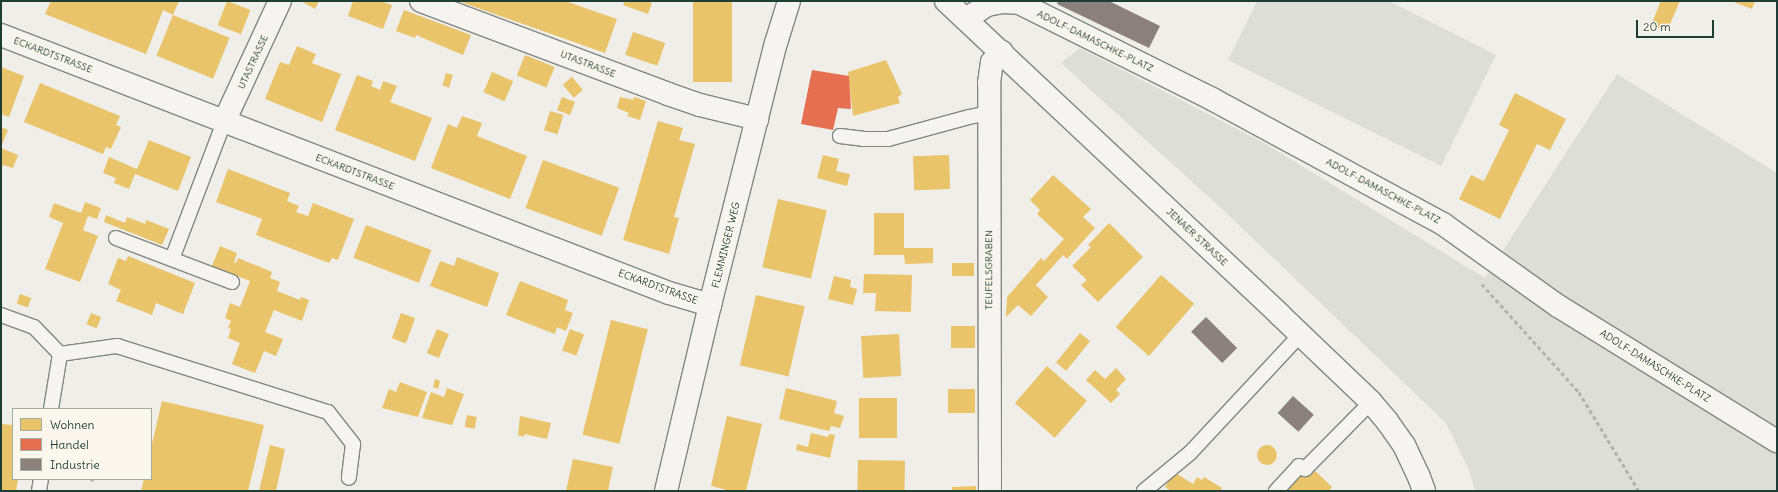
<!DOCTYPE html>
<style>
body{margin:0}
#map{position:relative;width:1778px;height:492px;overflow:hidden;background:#efeee8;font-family:Delius,sans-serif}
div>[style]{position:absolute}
.green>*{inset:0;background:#dddfd6}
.homes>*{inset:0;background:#e9c46a;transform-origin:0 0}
.round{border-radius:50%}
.shops>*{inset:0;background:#e76f51}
.industry>*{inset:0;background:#8a817c;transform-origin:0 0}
.path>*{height:2.5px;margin-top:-1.25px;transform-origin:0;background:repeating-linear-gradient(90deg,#b1b3b0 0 4px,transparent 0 7px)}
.roads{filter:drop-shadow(1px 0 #828783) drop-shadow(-1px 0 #828783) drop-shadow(0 1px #828783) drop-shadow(0 -1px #828783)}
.lane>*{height:14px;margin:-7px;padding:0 7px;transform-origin:7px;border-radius:7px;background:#f5f4f0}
.street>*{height:22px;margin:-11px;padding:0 11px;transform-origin:11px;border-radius:11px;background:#f5f4f0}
.primary>*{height:22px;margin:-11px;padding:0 11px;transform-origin:11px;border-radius:11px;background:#f5f4f0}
span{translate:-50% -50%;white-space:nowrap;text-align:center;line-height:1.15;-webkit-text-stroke:4px #fbf7ec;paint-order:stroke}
.street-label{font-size:10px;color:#1f3d34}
.frame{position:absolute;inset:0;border:2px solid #1f3d34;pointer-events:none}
.legend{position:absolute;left:12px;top:408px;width:140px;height:72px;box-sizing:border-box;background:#fbf7ec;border:1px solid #a3ada2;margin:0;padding:5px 7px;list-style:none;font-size:12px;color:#1f3d34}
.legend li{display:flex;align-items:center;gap:8px;height:20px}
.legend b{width:20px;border:1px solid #a3ada2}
.scale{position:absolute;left:1636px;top:20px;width:78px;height:18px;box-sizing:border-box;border:2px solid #1f3d34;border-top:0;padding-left:5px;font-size:12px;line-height:14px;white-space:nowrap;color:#1f3d34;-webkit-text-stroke:3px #fbf7ec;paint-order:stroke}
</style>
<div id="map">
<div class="green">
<i style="clip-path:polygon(1257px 1px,1389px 1px,1496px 55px,1441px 166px,1228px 60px)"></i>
<i style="clip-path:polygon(1080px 48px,1266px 144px,1485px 278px,1617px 74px,1777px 173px,1777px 491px,1475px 491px,1469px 470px,1446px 423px,1222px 209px,1061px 63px)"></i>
</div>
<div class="homes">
<i style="clip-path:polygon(51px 1px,179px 1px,173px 15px,163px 10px,146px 54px,45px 14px)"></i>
<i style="left:227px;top:1px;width:25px;height:26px;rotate:21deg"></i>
<i style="clip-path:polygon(301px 1px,319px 1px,315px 9px)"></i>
<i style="clip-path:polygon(353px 1px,380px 1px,392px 5px,383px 29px,348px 16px)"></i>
<i style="clip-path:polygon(458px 1px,565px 1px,617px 19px,605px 53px)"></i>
<i style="clip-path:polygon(625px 1px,647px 1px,652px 3px,648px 14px,623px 5px)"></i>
<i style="left:693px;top:1px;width:39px;height:81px"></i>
<i style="clip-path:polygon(1661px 1px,1680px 1px,1667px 31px,1651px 25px)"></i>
<i style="clip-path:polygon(1731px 1px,1755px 1px,1752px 9px)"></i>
<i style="clip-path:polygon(404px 10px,471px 35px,463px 55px,416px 35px,415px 38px,396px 31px)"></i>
<i style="left:173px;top:15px;width:61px;height:44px;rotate:22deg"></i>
<i style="left:633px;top:32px;width:34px;height:24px;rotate:19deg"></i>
<i style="clip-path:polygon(297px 46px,316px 54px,312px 63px,341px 74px,322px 122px,265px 99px,280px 62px,289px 65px)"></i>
<i style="left:525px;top:55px;width:32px;height:22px;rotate:22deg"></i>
<i style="clip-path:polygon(886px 60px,902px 94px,898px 97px,900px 103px,853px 116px,848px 72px)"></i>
<i style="clip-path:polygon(1px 67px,24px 76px,9px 117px,1px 114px)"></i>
<i style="left:492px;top:72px;width:23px;height:22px;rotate:23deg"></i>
<i style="left:446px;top:73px;width:7px;height:13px;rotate:16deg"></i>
<i style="clip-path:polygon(357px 75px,373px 81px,371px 86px,380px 90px,383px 81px,397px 86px,390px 102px,432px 118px,415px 161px,335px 130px)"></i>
<i style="left:572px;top:77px;width:17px;height:12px;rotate:50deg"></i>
<i style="clip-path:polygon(40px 83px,120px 116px,116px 125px,121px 127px,111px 149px,106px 147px,103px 154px,24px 122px)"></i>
<i style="clip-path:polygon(1515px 93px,1566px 119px,1550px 150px,1537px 144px,1500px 219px,1459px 199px,1471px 175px,1484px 181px,1509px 130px,1499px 125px)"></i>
<i style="left:562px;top:97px;width:14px;height:14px;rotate:21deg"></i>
<i style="clip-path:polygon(620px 97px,633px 100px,634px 97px,646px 101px,640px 120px,627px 116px,629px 113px,617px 108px)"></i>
<i style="left:550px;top:111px;width:14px;height:20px;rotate:17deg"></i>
<i style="clip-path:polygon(462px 116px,482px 123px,477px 136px,527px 156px,510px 199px,431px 168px,448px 124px,457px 128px)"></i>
<i style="clip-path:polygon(658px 121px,683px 128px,679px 140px,695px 144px,674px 217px,679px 218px,669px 254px,623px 240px)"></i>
<i style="clip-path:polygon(1px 127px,8px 130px,1px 147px)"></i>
<i style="clip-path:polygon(149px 140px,191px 157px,178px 191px,135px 174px,129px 189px,114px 183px,116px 178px,103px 173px,109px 157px,137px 169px)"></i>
<i style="clip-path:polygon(1px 148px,18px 155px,13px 168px,3px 165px,1px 169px)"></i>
<i style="clip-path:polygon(823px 155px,839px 159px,836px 171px,850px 174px,847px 186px,817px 178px)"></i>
<i style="left:949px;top:155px;width:34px;height:36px;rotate:88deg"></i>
<i style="left:543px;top:160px;width:81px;height:51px;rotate:20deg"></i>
<i style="clip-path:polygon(228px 169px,290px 193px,287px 201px,299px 206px,296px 212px,308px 216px,313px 203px,354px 219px,338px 260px,332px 258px,329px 263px,256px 235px,262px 219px,216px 202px)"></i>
<i style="clip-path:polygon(1053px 175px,1091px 209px,1083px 217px,1095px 228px,1067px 259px,1063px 255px,1036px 285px,1048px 297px,1031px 316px,1018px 305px,1006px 317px,1007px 297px,1041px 258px,1044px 261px,1064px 239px,1037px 214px,1040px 210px,1030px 200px)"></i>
<i style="left:778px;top:199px;width:50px;height:70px;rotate:13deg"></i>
<i style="clip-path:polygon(85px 202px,101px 208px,97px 219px,88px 216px,83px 230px,98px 236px,80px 282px,45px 269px,63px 223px,49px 217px,54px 203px,81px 213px)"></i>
<i style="clip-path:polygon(874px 213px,904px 213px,904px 248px,933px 248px,933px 263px,905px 264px,904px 255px,874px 255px)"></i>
<i style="clip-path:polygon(106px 215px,125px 223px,127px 217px,145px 224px,146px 220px,169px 229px,162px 245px,104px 222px)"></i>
<i style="clip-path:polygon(1109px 223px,1143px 257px,1098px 302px,1081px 285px,1087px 280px,1072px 266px,1091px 247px,1088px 245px)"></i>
<i style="left:366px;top:225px;width:70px;height:35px;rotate:21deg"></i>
<i style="clip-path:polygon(220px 246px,237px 253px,234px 262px,236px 263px,238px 258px,272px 272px,270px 278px,280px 282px,277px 291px,300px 300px,301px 297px,309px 300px,302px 321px,274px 310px,265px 332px,283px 339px,276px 356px,264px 351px,255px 373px,232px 364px,240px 343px,228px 338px,231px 329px,228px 328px,231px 321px,225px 318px,230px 303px,240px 307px,250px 281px,212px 266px)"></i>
<i style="clip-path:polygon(128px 256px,195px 283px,183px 314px,156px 303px,152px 315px,116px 301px,121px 290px,108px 284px,118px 258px,126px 261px)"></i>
<i style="clip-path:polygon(457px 257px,499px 273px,487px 307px,430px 286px,440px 261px,454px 266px)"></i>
<i style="left:952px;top:263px;width:22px;height:13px"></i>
<i style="clip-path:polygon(864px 274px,912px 275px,911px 312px,875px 311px,876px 293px,863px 293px)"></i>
<i style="left:1161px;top:275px;width:44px;height:69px;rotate:41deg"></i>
<i style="clip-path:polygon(834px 276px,851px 280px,850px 287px,857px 289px,853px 305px,828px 299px)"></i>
<i style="clip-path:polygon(520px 281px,568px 300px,565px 310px,573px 313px,566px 331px,557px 327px,555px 334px,506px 315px)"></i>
<i style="left:20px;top:294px;width:12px;height:10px;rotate:20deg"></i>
<i style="left:756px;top:295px;width:50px;height:72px;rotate:13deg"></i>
<i style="left:91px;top:313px;width:11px;height:12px;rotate:22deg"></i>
<i style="left:401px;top:313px;width:15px;height:27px;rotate:20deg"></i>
<i style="left:611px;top:320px;width:38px;height:118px;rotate:14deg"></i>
<i style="left:951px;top:326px;width:24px;height:22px"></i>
<i style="left:437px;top:329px;width:13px;height:26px;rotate:23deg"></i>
<i style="left:570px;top:329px;width:15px;height:23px;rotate:20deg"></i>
<i style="left:1080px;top:333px;width:13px;height:38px;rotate:39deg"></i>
<i style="left:899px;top:334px;width:42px;height:38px;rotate:87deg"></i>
<i style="left:1047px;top:366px;width:53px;height:49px;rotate:41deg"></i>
<i style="clip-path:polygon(1116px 368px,1126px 379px,1116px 390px,1120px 394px,1111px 403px,1086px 380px,1095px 370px,1105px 379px)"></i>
<i style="clip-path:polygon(435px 379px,440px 381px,438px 389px,433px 387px)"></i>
<i style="clip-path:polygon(400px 382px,427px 392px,418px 417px,382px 408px,389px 389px,396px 392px)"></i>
<i style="clip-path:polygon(447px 388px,464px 394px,452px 425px,422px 418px,431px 392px,444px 397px)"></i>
<i style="clip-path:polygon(786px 388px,837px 401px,834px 413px,844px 416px,840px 428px,831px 426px,829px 431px,779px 419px)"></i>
<i style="left:948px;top:389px;width:27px;height:24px"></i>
<i style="left:859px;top:398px;width:38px;height:40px"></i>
<i style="clip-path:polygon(162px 401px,264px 425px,248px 491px,141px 491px,144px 479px,151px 479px,151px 448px)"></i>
<i style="left:467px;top:415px;width:10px;height:12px;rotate:11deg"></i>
<i style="clip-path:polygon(520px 416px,551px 423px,547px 439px,524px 434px,524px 437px,518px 435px)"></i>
<i style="clip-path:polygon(727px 416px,762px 424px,746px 491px,731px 491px,711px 486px)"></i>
<i style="clip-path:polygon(1px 424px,13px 425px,13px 479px,18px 479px,16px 491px,1px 491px)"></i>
<i style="clip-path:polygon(811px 433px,828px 437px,829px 434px,835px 435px,830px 458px,796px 450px,797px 444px,808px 447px)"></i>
<i style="clip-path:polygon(270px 445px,285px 449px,276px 491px,259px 491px)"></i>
<i class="round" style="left:1257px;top:445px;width:20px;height:20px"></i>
<i style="clip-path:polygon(573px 459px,613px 467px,608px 491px,566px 491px)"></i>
<i style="left:858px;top:460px;width:47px;height:31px;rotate:1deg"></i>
<i style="clip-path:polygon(1311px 467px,1332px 487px,1329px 491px,1284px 491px,1281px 487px)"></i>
<i style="clip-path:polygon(1174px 472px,1193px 484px,1197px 477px,1202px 480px,1204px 477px,1222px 488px,1220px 491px,1171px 491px,1165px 487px)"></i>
<i style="clip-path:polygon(976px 486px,976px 491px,952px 491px,952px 487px)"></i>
</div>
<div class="shops">
<i style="clip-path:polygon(812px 70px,849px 76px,851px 109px,838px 108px,833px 130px,801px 124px)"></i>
</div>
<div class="industry">
<i style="clip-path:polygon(1058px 1px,1109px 1px,1160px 26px,1149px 48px,1057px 4px)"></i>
<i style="left:1206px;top:317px;width:44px;height:21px;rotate:45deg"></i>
<i style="left:1293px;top:396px;width:28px;height:23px;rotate:42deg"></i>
</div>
<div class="path">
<i style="left:1482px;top:284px;width:145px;rotate:48.1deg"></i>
<i style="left:1579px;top:392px;width:116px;rotate:58.8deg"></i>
<i style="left:90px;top:479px;width:7px;rotate:8deg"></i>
</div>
<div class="roads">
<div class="lane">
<i style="left:840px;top:136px;width:23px;rotate:7deg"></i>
<i style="left:863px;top:139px;width:25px"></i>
<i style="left:888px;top:139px;width:84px;rotate:-15.2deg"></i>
<i style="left:969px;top:117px;width:20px;rotate:-11deg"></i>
<i style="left:116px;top:238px;width:124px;rotate:20.8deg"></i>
<i style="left:172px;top:259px;width:147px;rotate:-69.2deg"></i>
<i style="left:1px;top:315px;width:35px;rotate:20deg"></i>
<i style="left:34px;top:327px;width:37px;rotate:46deg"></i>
<i style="left:60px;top:354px;width:56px;rotate:99.3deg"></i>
<i style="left:60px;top:354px;width:58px;rotate:-8deg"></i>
<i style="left:117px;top:346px;width:221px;rotate:17.4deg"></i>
<i style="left:328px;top:412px;width:41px;rotate:52deg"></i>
<i style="left:353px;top:444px;width:34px;rotate:97deg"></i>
<i style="left:39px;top:491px;width:12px;rotate:-81deg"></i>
<i style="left:1144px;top:491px;width:60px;rotate:-39.6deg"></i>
<i style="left:1190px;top:453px;width:163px;rotate:-47deg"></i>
<i style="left:1276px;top:491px;width:34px;rotate:-47deg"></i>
<i style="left:1299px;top:466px;width:7px;rotate:27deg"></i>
<i style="left:1305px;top:469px;width:94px;rotate:-45.4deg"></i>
</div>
<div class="street">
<i style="left:421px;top:1px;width:264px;rotate:20.6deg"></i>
<i style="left:668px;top:94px;width:34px;rotate:19deg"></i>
<i style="left:700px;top:105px;width:59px;rotate:13.8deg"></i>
<i style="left:966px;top:19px;width:25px;rotate:-34deg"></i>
<i style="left:987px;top:5px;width:15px;rotate:-11deg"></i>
<i style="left:1002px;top:2px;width:17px;rotate:3deg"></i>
<i style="left:1019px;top:3px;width:216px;rotate:26.4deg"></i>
<i style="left:1212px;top:99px;width:263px;rotate:28.4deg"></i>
<i style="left:1443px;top:224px;width:141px;rotate:35.5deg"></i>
<i style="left:1558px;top:306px;width:257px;rotate:31.7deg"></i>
<i style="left:1px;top:35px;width:716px;rotate:21.12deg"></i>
<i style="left:669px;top:293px;width:43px;rotate:16.3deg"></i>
<i style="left:224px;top:122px;width:133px;rotate:-65.2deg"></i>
<i style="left:666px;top:491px;width:191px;rotate:-76.7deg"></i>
<i style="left:710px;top:305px;width:270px;rotate:-75.9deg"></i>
<i style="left:776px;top:43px;width:44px;rotate:-72.8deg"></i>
<i style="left:990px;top:491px;width:408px;rotate:-90.1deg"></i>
<i style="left:989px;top:83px;width:21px;rotate:-82deg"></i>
<i style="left:992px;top:62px;width:14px;rotate:-45deg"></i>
</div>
<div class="primary">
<i style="left:946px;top:1px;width:457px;rotate:43.2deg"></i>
<i style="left:1279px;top:314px;width:127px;rotate:43.7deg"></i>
<i style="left:1371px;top:402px;width:25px;rotate:50deg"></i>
<i style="left:1387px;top:421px;width:29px;rotate:55deg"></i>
<i style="left:1404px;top:445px;width:35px;rotate:65deg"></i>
<i style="left:1419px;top:477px;width:15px;rotate:70deg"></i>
</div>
</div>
<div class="street-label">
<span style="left:1095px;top:41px;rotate:26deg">ADOLF-DAMASCHKE-PLATZ</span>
<span style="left:53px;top:55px;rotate:21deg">ECKARDTSTRASSE</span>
<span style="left:253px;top:62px;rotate:-65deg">UTASTRASSE</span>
<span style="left:588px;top:64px;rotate:21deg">UTASTRASSE</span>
<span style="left:355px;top:172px;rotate:21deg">ECKARDTSTRASSE</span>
<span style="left:1383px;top:191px;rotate:28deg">ADOLF-DAMASCHKE-PLATZ</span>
<span style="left:1197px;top:237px;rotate:43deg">JENAER STRASSE</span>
<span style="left:726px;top:245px;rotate:-76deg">FLEMMINGER WEG</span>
<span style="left:989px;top:270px;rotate:-90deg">TEUFELSGRABEN</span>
<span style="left:658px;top:287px;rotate:20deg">ECKARDTSTRASSE</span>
<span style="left:1655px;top:366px;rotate:32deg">ADOLF-DAMASCHKE-PLATZ</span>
</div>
<div class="frame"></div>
<ul class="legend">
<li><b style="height:11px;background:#e9c46a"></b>Wohnen</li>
<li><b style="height:11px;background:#e76f51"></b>Handel</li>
<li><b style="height:11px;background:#8a817c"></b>Industrie</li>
</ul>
<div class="scale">20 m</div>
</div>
